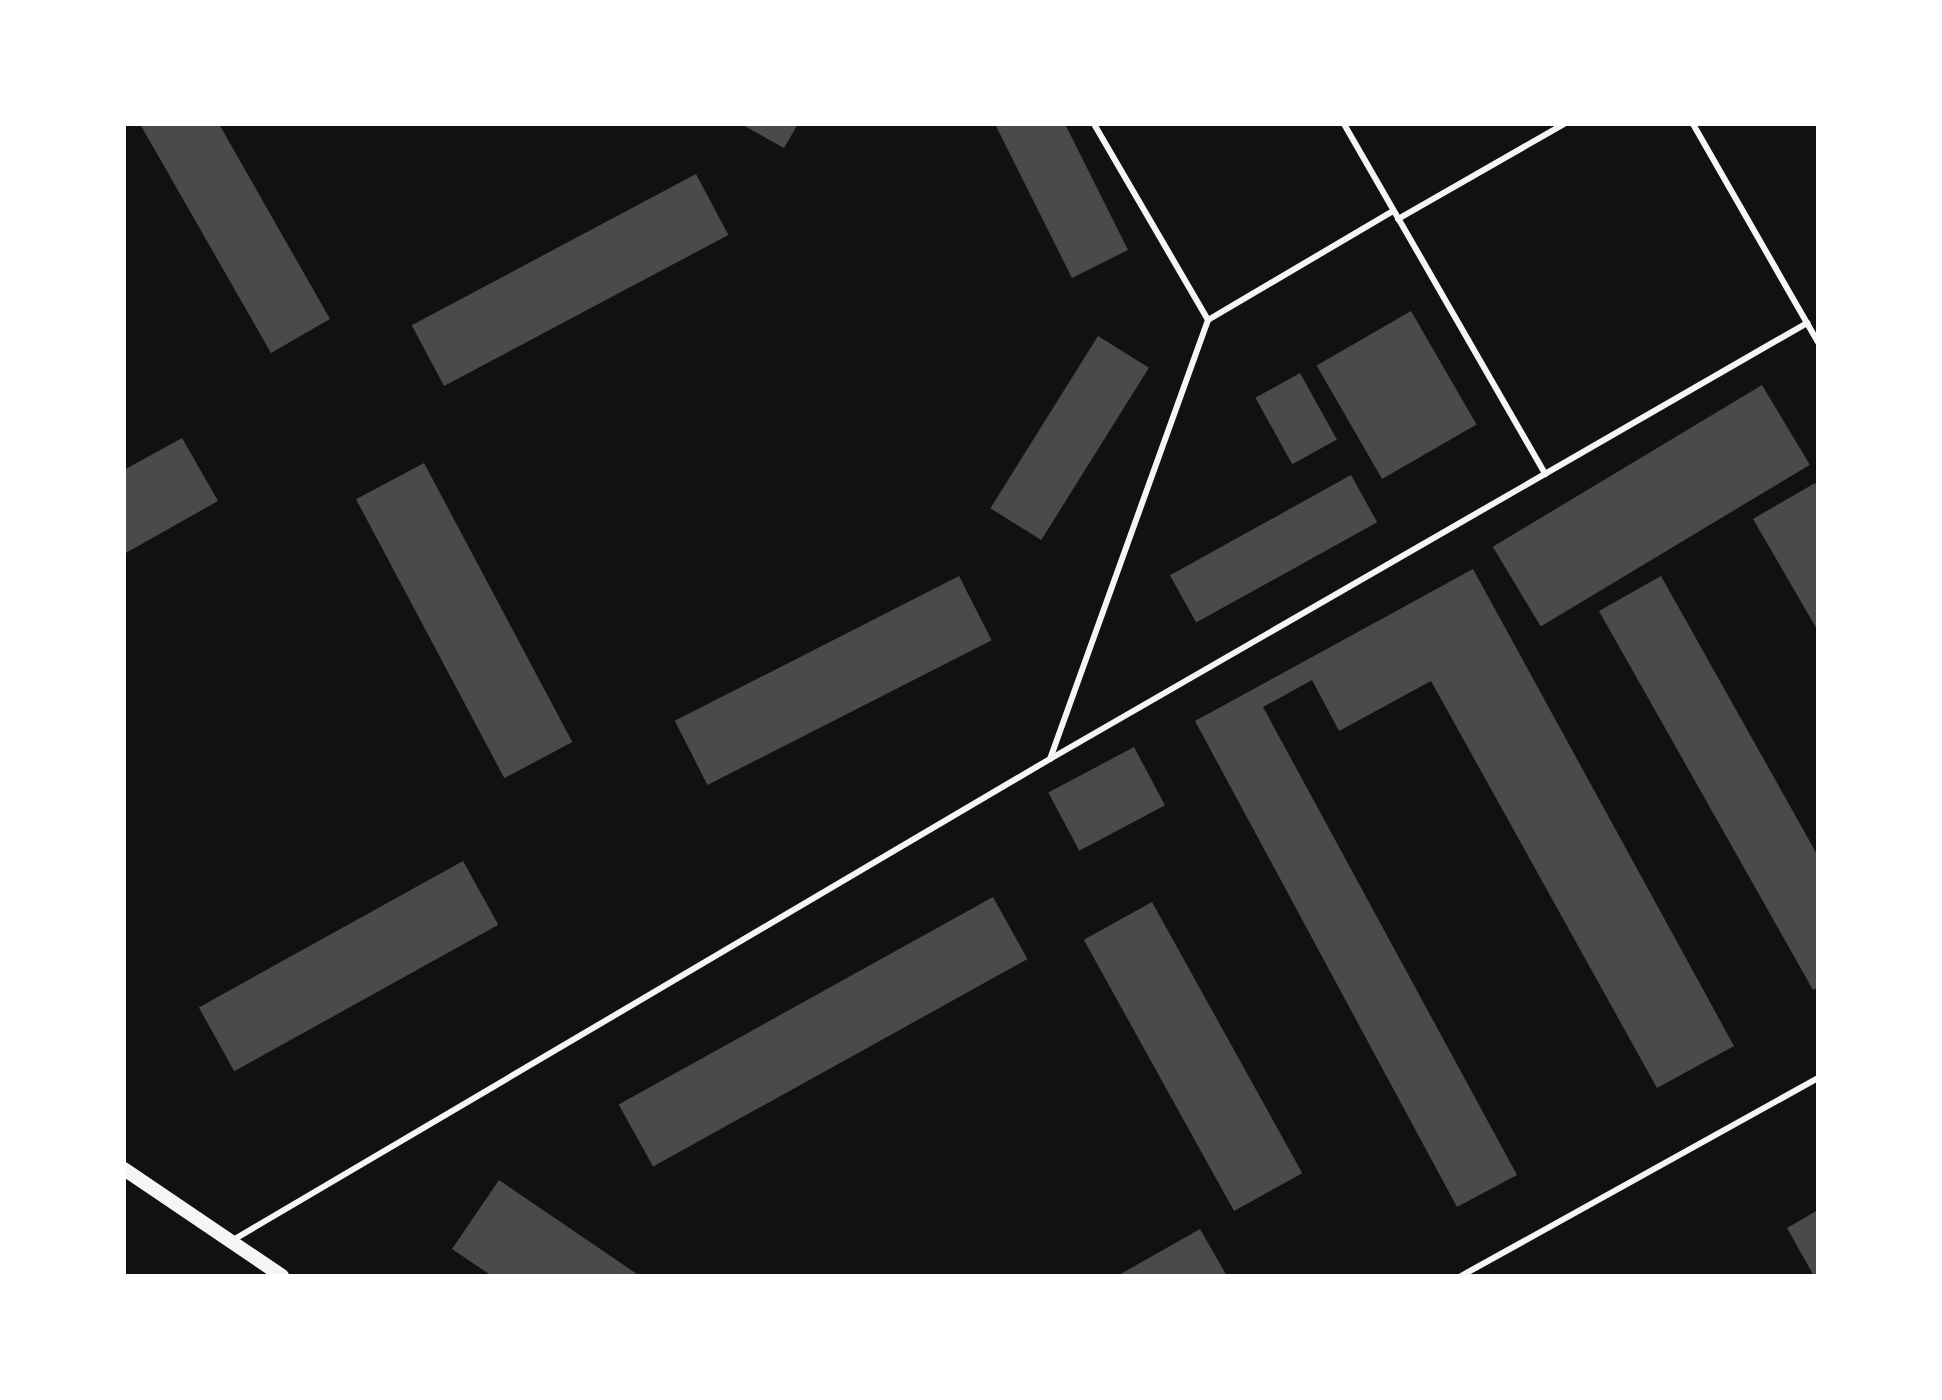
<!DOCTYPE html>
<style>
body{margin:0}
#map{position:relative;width:1942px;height:1400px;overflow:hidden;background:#111;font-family:"PT Sans",sans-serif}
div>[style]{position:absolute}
.building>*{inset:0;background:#4a4a4a;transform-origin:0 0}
.service>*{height:6px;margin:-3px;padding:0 3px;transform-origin:3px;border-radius:3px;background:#f5f5f5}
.tertiary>*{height:14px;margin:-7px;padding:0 7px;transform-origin:7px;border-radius:7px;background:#f5f5f5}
span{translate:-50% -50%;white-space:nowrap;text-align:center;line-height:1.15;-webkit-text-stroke:6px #fff;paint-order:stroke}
.frame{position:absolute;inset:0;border:126px solid #fff;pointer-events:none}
</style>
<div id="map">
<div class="building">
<i style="clip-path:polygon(140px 124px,219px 124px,330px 319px,271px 353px)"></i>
<i style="clip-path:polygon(741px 124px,798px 124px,784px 148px)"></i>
<i style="clip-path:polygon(995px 124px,1065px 124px,1128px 250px,1072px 278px)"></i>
<i style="left:696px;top:174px;width:69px;height:322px;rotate:62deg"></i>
<i style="left:1411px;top:311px;width:131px;height:109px;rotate:60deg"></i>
<i style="left:1098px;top:336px;width:60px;height:203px;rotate:32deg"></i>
<i style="left:1300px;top:373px;width:76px;height:51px;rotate:61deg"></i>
<i style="left:1762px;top:385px;width:93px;height:314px;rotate:59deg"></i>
<i style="clip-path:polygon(182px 438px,218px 501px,124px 554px,124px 470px)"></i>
<i style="left:424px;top:463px;width:316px;height:77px;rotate:62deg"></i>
<i style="left:1351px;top:475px;width:54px;height:207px;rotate:61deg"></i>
<i style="clip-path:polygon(1815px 483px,1818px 488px,1818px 631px,1753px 519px)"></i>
<i style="clip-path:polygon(1473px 569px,1734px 1046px,1657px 1088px,1431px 681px,1339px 731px,1312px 680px,1263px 707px,1517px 1175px,1457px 1207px,1195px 721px)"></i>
<i style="left:959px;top:576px;width:72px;height:319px;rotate:63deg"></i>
<i style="clip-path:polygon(1661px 576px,1818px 856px,1818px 987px,1813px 990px,1599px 611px)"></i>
<i style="left:1134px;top:747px;width:66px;height:97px;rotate:62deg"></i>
<i style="left:463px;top:861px;width:73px;height:302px;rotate:61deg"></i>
<i style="left:993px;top:897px;width:71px;height:428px;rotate:61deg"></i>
<i style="left:1152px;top:902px;width:310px;height:78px;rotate:61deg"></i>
<i style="clip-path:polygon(499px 1180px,640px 1276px,492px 1276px,452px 1249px)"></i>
<i style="clip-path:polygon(1818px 1210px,1818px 1276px,1814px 1276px,1787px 1228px)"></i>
<i style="clip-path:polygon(1200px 1229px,1227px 1276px,1117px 1276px)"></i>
</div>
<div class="service">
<i style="left:1094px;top:124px;width:227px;rotate:59.8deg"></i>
<i style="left:1208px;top:320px;width:215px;rotate:-30.5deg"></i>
<i style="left:1344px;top:124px;width:404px;rotate:60.1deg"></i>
<i style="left:1693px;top:124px;width:251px;rotate:60.2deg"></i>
<i style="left:1398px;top:219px;width:191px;rotate:-29.8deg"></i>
<i style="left:1050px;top:759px;width:467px;rotate:-70.2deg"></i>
<i style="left:233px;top:1240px;width:948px;rotate:-30.49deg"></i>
<i style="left:1050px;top:759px;width:874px;rotate:-29.94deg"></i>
<i style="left:1461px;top:1276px;width:408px;rotate:-29deg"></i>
</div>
<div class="tertiary">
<i style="left:124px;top:1169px;width:191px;rotate:34.1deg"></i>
</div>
<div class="frame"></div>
</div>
